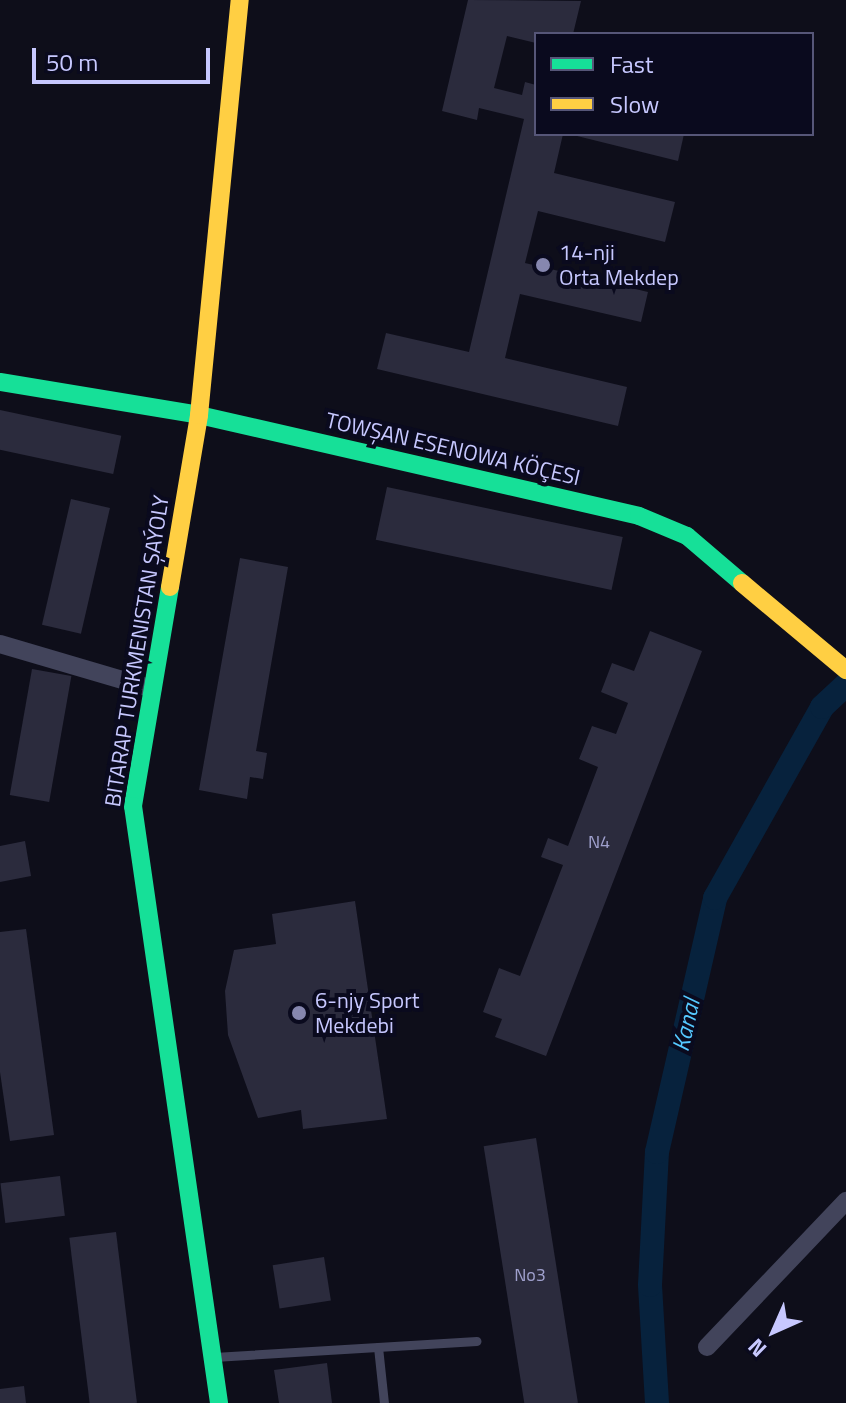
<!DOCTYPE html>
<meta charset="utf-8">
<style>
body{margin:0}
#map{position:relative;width:846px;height:1403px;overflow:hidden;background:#0e0e1a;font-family:"Titillium Web",sans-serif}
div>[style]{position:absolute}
.canal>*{height:24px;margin:-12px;padding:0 12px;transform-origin:12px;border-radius:12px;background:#07223d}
.building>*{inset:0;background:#2b2b3d;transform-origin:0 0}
.lane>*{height:9px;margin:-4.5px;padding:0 4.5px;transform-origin:4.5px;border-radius:4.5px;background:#42445b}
.street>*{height:18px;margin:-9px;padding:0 9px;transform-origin:9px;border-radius:9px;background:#42445b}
.fast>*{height:18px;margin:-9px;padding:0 9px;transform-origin:9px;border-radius:9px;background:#16e098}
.slow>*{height:18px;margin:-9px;padding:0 9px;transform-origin:9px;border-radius:9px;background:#ffcf43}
.dots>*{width:22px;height:22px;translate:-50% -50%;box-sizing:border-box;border:4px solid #0a0a1e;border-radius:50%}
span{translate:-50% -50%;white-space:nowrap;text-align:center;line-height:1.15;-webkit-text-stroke:8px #0a0a1e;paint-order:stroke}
.number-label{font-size:18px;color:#a0a1ce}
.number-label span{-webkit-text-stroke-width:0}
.poi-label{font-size:22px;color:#c7c8ff}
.left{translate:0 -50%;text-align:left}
.street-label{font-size:22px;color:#c7c8ff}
.water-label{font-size:24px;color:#55c8ff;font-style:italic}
.legend{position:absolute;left:534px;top:32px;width:280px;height:104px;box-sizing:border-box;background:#0a0a1e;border:2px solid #565678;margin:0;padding:10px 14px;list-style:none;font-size:24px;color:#c7c8ff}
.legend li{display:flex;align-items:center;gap:16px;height:40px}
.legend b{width:40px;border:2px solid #565678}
.north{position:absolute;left:734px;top:1291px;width:80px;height:80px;-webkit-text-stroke:6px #0a0a1e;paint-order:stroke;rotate:225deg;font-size:22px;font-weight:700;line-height:32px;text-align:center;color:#c7c8ff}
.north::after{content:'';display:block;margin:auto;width:28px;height:36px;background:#c7c8ff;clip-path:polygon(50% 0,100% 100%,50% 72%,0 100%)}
.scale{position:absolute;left:32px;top:48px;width:178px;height:36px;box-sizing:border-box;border:4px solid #c7c8ff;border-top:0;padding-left:10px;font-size:24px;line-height:28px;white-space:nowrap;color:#c7c8ff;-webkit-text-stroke:6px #0a0a1e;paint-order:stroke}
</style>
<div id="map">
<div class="canal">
<i style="left:657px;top:1403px;width:118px;rotate:-93.4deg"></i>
<i style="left:650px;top:1285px;width:133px;rotate:-87deg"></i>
<i style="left:657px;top:1152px;width:261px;rotate:-77.1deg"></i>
<i style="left:715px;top:898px;width:219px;rotate:-60.7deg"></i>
<i style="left:822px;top:707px;width:33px;rotate:-43deg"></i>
</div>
<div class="building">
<i style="clip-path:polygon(468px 0,581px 1px,573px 34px,536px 34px,536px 43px,507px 36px,494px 88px,522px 95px,525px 82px,536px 85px,536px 134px,563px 134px,554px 173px,675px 202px,665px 242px,538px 211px,525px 263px,648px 292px,641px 322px,520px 294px,505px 358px,627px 387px,618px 426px,377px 369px,386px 333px,469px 352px,524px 119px,479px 108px,477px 120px,442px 111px)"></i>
<i style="clip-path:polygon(569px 134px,684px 134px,678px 161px)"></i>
<i style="left:0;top:410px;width:124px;height:39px;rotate:12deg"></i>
<i style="left:387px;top:487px;width:241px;height:54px;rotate:12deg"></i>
<i style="left:71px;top:499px;width:40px;height:129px;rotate:13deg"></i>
<i style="clip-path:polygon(240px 558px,288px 567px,256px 751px,267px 753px,263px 779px,250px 777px,247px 799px,199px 790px)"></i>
<i style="clip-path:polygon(650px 631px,702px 651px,546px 1056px,495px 1037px,502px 1019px,483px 1012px,499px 968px,520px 976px,563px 865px,541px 857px,548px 838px,568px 846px,598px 767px,579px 759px,592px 726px,616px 734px,628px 703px,601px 692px,612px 663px,634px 671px)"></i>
<i style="left:32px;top:669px;width:40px;height:128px;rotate:10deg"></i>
<i style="clip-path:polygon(25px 841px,31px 876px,0 882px,0 846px)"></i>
<i style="clip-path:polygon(355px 901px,387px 1119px,303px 1129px,301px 1110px,258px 1118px,228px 1035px,225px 991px,234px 950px,276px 944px,272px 914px)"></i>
<i style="clip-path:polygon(26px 929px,54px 1135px,10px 1141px,0 1072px,0 932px)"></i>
<i style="left:536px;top:1138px;width:268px;height:53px;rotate:81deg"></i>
<i style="left:60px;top:1176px;width:40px;height:60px;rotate:83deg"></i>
<i style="left:116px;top:1232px;width:172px;height:47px;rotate:83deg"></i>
<i style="left:324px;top:1257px;width:44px;height:52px;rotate:81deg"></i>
<i style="clip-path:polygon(327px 1363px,332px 1403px,279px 1403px,274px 1370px)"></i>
<i style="clip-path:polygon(24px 1386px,26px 1403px,0 1403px,0 1389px)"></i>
</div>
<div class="lane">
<i style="left:378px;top:1347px;width:56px;rotate:83.9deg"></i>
<i style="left:214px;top:1357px;width:263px;rotate:-3.5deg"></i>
</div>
<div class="street">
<i style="left:0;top:644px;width:159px;rotate:16.4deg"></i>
<i style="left:707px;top:1347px;width:202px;rotate:-46.4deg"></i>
</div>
<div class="fast">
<i style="left:0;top:382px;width:202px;rotate:9.4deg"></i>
<i style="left:199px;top:415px;width:451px;rotate:12.9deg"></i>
<i style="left:639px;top:516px;width:52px;rotate:22.6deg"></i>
<i style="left:687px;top:536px;width:72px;rotate:40.5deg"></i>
<i style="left:170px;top:587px;width:222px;rotate:99.6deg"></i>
<i style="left:133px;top:806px;width:603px;rotate:81.8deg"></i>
</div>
<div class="slow">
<i style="left:742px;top:583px;width:136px;rotate:39.9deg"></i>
<i style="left:170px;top:587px;width:174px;rotate:-80.4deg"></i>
<i style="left:199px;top:415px;width:417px;rotate:-84.4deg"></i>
</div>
<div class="dots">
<i style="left:543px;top:265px;background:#8687af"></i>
<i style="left:299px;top:1013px;background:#8687af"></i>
</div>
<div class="number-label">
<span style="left:599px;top:842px">N4</span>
<span style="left:530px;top:1275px">No3</span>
</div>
<div class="poi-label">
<span class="left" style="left:559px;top:265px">14-nji<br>Orta Mekdep</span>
<span class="left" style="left:315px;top:1013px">6-njy Sport<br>Mekdebi</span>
</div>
<div class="street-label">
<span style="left:453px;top:449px;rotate:13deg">TOWŞAN ESENOWA KÖÇESI</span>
<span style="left:137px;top:651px;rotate:-81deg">BITARAP TURKMENISTAN ŞAÝOLY</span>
</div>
<div class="water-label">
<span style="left:686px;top:1025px;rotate:-77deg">Kanal</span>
</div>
<ul class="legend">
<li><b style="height:10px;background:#16e098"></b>Fast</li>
<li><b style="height:10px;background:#ffcf43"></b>Slow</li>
</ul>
<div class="north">N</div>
<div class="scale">50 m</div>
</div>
